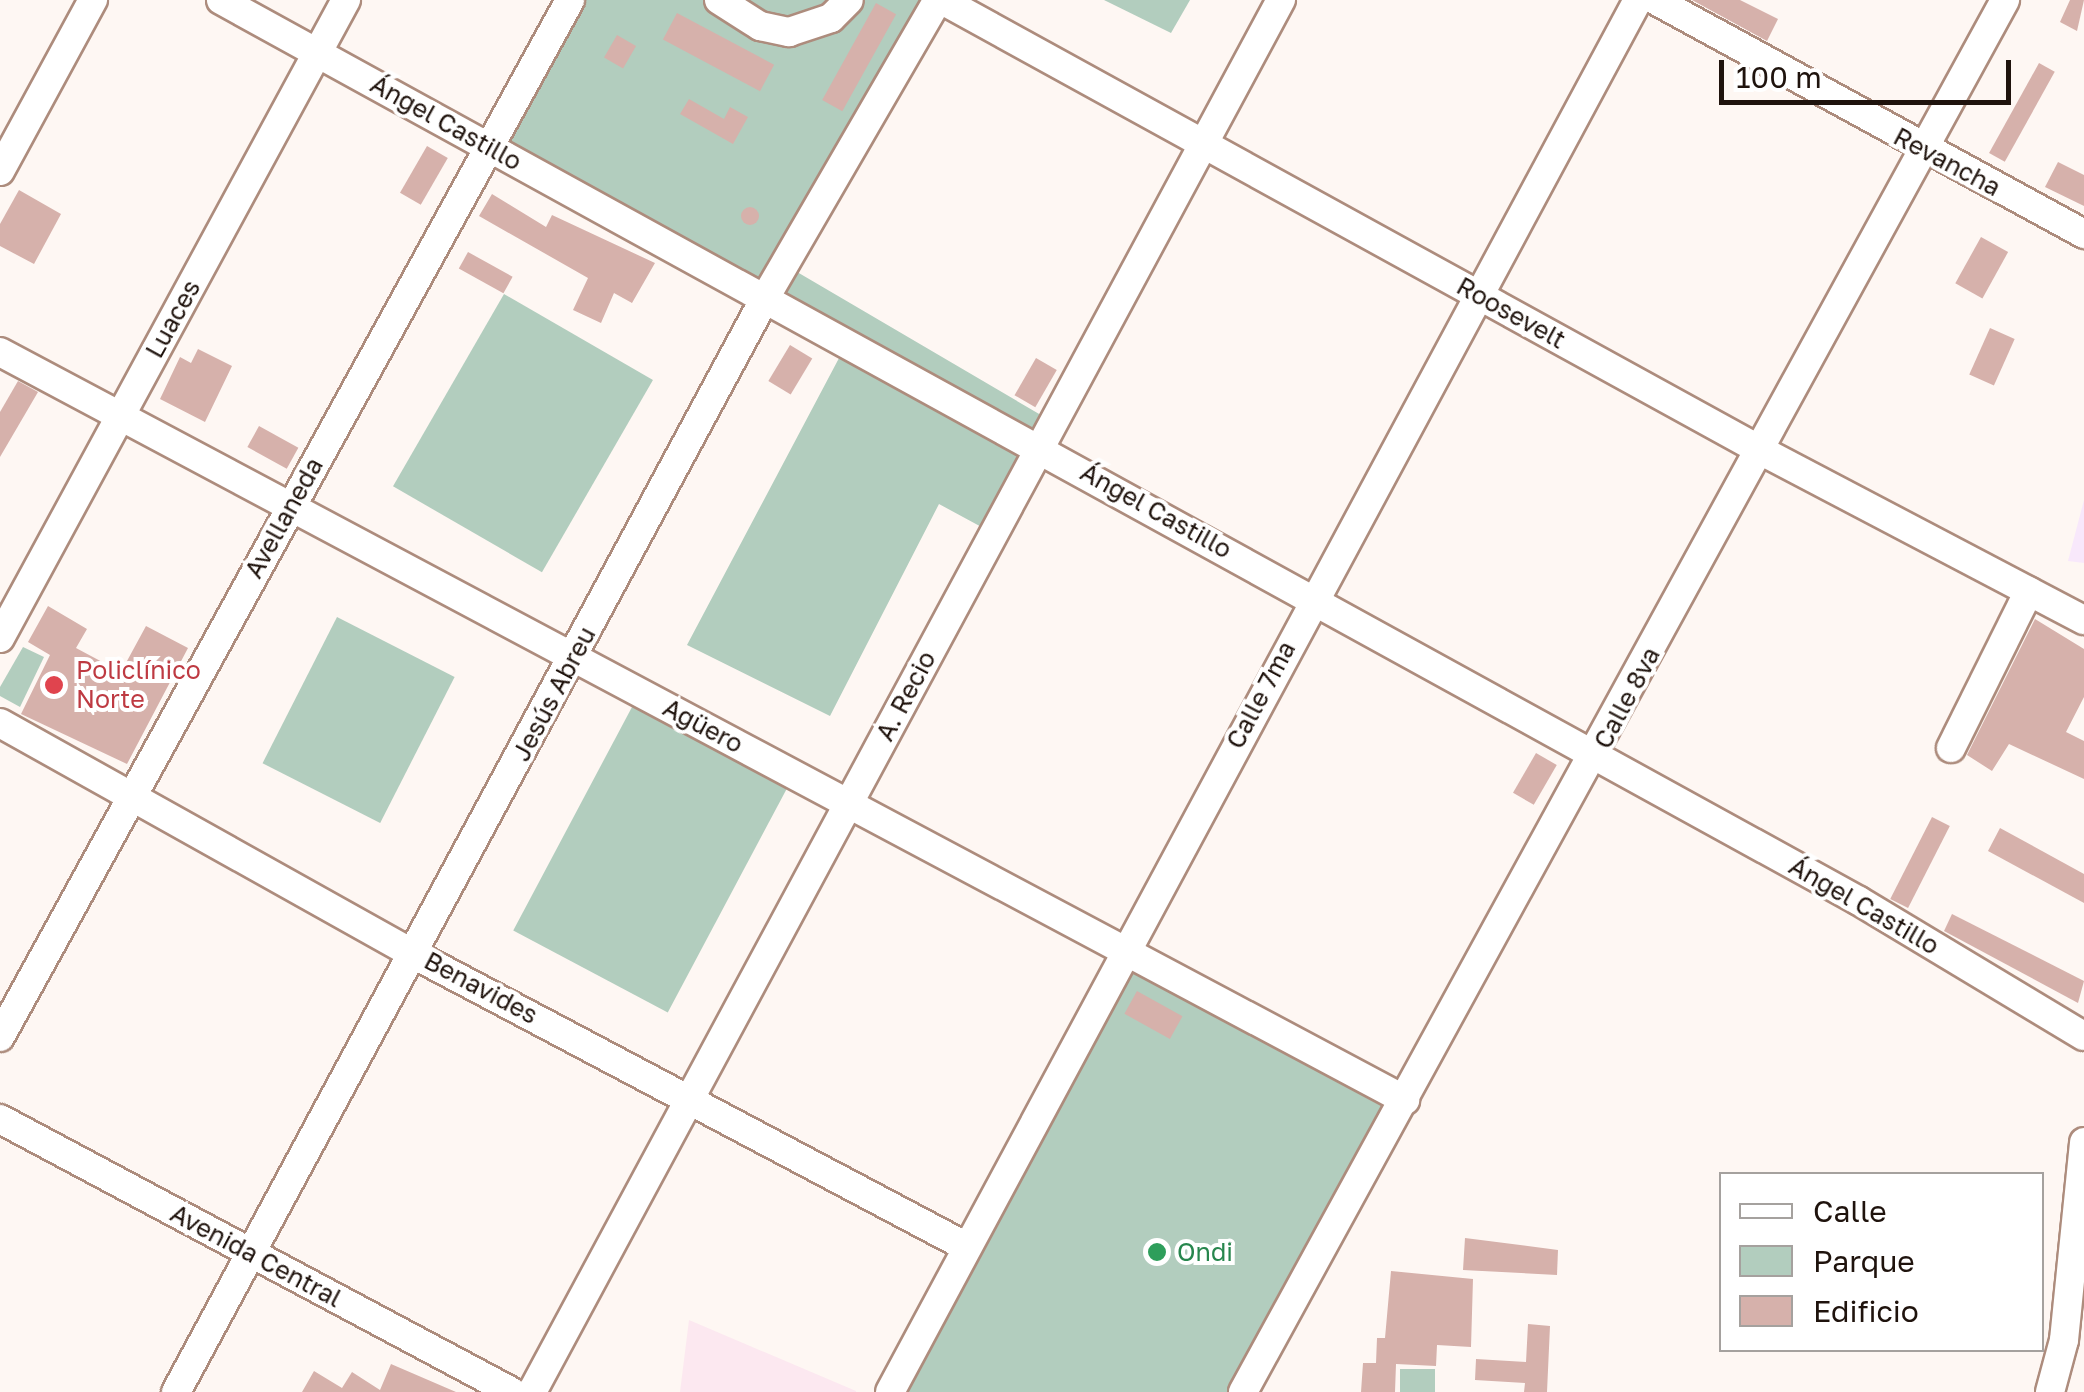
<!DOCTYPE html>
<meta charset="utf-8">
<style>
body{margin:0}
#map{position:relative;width:2084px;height:1392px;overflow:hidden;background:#fef7f3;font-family:"Golos Text",sans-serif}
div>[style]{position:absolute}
.industrial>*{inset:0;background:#fce8f0}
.education>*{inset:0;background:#f8e8fb}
.green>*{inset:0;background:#b2cdbe;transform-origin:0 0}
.building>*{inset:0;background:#d6b1ab;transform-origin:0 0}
.round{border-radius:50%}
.roads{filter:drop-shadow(2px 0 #ad8c7d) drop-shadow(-2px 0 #ad8c7d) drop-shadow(0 2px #ad8c7d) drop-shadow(0 -2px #ad8c7d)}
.minor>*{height:28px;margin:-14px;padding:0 14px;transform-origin:14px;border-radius:14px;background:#fff}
.dots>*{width:28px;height:28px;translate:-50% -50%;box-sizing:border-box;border:5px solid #fff;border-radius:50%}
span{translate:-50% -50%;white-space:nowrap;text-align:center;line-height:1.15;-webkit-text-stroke:8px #fff;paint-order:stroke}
.street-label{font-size:25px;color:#1f130d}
.health-label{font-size:25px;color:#be3a42}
.left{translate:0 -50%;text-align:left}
.leisure-label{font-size:25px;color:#27864d}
.legend{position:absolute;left:1719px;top:1172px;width:325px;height:180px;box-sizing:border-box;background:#fff;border:2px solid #a5a19e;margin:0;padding:12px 18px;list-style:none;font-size:30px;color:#1f130d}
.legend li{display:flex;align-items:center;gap:20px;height:50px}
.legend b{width:50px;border:2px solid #a5a19e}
.scale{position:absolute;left:1719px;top:60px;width:292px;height:45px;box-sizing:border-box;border:5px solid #1f130d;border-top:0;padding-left:12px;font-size:30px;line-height:35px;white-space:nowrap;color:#1f130d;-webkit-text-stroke:8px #fff;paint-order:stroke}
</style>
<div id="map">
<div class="industrial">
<i style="clip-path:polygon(689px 1320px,856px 1391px,856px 1392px,680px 1392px)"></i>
</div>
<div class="education">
<i style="clip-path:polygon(2084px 500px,2084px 563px,2068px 561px)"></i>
</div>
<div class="green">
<i style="clip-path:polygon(570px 0,938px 0,792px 269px,1046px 418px,987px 530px,939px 504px,830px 716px,687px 645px,847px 343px,491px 150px)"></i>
<i style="clip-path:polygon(1104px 0,1190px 0,1171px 33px)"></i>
<i style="left:504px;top:294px;width:172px;height:222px;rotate:30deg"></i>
<i style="left:337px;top:617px;width:132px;height:164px;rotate:27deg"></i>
<i style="clip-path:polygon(23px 647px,44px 657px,20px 707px,0 696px,0 687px)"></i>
<i style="left:640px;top:692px;width:175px;height:270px;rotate:28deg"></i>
<i style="clip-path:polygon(1136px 967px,1374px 1097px,1384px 1109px,1237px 1392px,905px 1392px)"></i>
<i style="left:1400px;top:1369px;width:35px;height:23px"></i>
</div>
<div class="building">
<i style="clip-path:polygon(1692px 0,1740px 0,1778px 19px,1767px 41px)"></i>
<i style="clip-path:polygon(2070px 0,2084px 0,2077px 31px,2060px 22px)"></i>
<i style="left:876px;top:3px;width:23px;height:111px;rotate:29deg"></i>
<i style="left:677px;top:13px;width:110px;height:30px;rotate:28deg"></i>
<i style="left:617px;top:35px;width:22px;height:26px;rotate:30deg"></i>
<i style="left:2039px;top:63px;width:18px;height:103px;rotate:29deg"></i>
<i style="clip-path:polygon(689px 99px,724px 119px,730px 107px,748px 117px,733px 144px,680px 114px)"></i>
<i style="left:427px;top:146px;width:24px;height:54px;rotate:30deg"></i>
<i style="clip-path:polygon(2058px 162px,2084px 175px,2084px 206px,2045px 187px)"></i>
<i style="clip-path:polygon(19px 190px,61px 214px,34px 264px,0 246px,0 224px)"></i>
<i style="clip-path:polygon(492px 194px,546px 227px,552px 215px,655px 263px,632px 303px,614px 293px,601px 323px,573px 310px,588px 278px,479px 216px)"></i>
<i class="round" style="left:741px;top:207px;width:18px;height:18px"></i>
<i style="left:1981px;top:237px;width:31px;height:53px;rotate:29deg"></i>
<i style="left:468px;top:252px;width:51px;height:19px;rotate:29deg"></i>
<i style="left:1990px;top:328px;width:27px;height:51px;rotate:24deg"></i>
<i style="left:790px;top:345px;width:26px;height:42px;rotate:31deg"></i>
<i style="clip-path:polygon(198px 349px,232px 366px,205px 422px,160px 399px,180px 357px,191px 363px)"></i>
<i style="left:1036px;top:358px;width:24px;height:43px;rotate:30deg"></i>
<i style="clip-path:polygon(18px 381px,38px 392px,0 457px,0 412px)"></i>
<i style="left:259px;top:426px;width:45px;height:24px;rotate:29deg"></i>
<i style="clip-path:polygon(48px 606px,87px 629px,76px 648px,121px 672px,146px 626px,188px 648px,127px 764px,21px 714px,50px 655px,28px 642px)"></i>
<i style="clip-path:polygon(2035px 619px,2084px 649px,2084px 697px,2066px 732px,2084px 741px,2084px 779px,2009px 744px,1992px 771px,1967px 755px)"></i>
<i style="left:1536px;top:753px;width:24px;height:46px;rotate:30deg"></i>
<i style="left:1932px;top:817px;width:20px;height:92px;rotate:27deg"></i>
<i style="clip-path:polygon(2000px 828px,2084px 874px,2084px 903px,1988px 851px)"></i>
<i style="clip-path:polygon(1952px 914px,2084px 981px,2078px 1003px,1944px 931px)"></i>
<i style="left:1137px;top:991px;width:52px;height:26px;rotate:29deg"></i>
<i style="clip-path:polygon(1465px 1238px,1558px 1250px,1557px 1275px,1463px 1270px)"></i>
<i style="clip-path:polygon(1391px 1271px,1473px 1279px,1471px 1347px,1437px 1345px,1436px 1366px,1396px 1364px,1395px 1392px,1361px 1392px,1363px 1363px,1376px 1363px,1377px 1338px,1385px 1338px)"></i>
<i style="clip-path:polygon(1528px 1324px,1550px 1326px,1547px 1392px,1524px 1392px,1525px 1383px,1475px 1380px,1476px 1359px,1526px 1362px)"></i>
<i style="clip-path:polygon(391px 1364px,456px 1392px,302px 1392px,314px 1371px,342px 1388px,352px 1372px,380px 1390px)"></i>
</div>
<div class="roads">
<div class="minor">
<i style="left:221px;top:0;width:1869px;rotate:28.81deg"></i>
<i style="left:1859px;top:901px;width:262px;rotate:31deg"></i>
<i style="left:719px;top:0;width:49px;rotate:32.4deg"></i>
<i style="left:760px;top:26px;width:30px;rotate:12deg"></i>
<i style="left:789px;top:32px;width:44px;rotate:-18.4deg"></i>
<i style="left:831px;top:18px;width:25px;rotate:-45deg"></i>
<i style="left:942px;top:0;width:931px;rotate:28.82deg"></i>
<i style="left:1758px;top:449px;width:368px;rotate:27.7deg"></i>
<i style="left:1655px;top:0;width:489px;rotate:28.6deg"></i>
<i style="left:0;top:171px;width:195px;rotate:-61.5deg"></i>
<i style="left:0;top:352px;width:1592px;rotate:28.03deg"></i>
<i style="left:0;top:638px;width:726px;rotate:-61.53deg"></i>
<i style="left:0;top:723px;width:475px;rotate:29.2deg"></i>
<i style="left:415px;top:955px;width:622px;rotate:27.88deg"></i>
<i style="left:1951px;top:748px;width:175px;rotate:-63.6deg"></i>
<i style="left:0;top:1037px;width:1183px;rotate:-61.2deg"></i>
<i style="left:0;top:1119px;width:580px;rotate:28.07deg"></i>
<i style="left:176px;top:1392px;width:1242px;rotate:-61.7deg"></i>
<i style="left:765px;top:298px;width:345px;rotate:-59.9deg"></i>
<i style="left:532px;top:1392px;width:1581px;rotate:-61.72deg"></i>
<i style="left:890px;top:1392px;width:1580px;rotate:-61.75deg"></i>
<i style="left:1243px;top:1392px;width:1587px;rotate:-61.3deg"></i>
<i style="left:2050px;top:1392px;width:54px;rotate:-74.9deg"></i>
<i style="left:2064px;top:1340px;width:199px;rotate:-84.2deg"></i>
</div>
</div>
<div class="dots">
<i style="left:54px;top:685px;background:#e0444e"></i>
<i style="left:1157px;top:1252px;background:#2e9e5b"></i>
</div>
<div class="street-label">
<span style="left:446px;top:123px;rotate:29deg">Ángel Castillo</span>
<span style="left:1947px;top:162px;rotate:28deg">Revancha</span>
<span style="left:1511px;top:313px;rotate:29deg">Roosevelt</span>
<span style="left:173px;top:319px;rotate:-61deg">Luaces</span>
<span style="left:1156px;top:511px;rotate:29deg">Ángel Castillo</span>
<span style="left:284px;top:518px;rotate:-61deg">Avellaneda</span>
<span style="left:554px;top:694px;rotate:-62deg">Jesús Abreu</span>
<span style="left:1261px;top:695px;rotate:-62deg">Calle 7ma</span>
<span style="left:906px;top:696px;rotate:-62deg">A. Recio</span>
<span style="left:1627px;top:698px;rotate:-62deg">Calle 8va</span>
<span style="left:703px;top:726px;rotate:28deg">Agüero</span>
<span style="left:1864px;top:906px;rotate:30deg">Ángel Castillo</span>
<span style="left:481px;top:988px;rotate:28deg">Benavides</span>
<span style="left:256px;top:1256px;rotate:28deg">Avenida Central</span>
</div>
<div class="health-label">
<span class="left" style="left:76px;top:685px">Policlínico<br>Norte</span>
</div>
<div class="leisure-label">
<span class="left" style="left:1177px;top:1252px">Ondi</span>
</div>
<ul class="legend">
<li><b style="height:12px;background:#fff"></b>Calle</li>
<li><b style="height:28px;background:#b2cdbe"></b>Parque</li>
<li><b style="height:28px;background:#d6b1ab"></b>Edificio</li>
</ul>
<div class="scale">100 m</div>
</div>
